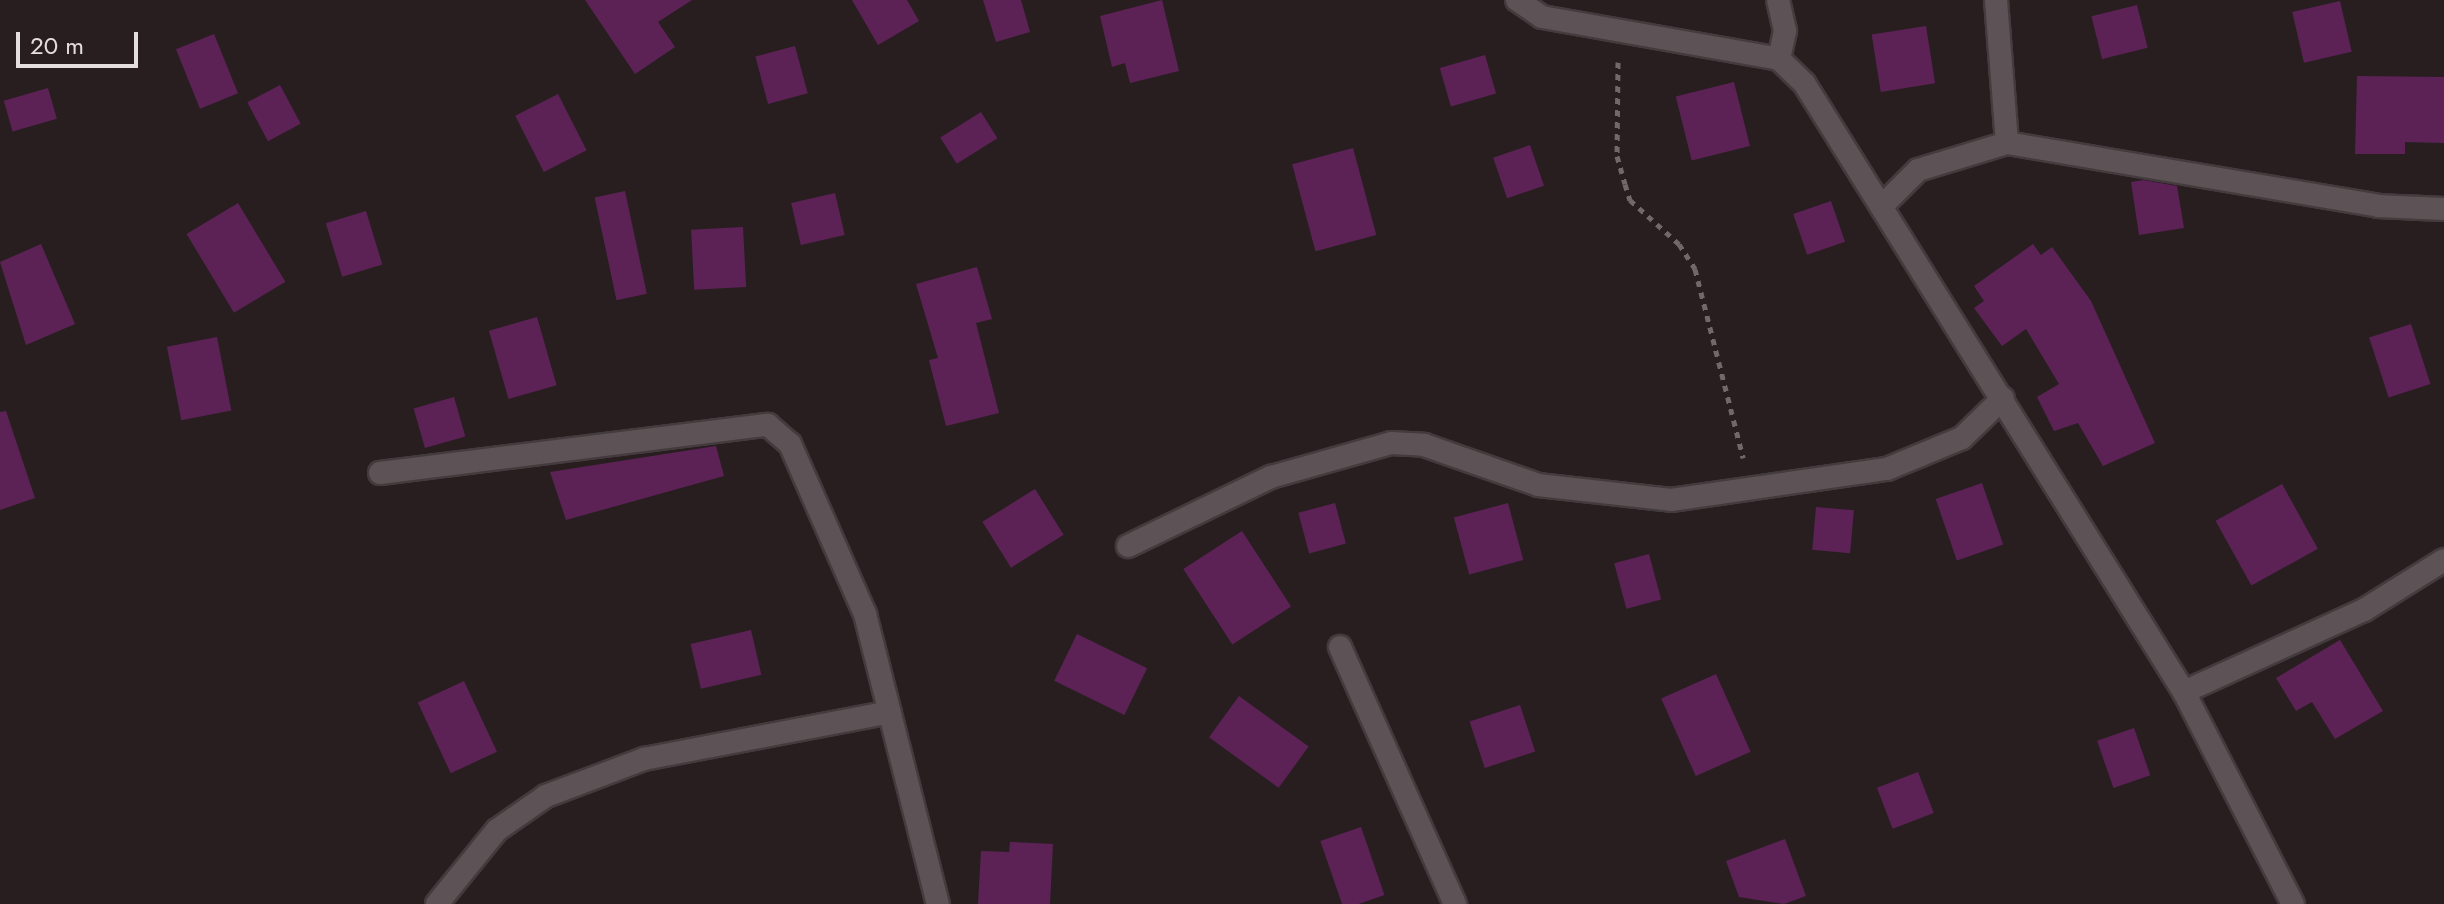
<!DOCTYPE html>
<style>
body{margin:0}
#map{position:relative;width:2444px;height:904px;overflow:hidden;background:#281e20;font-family:Jost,sans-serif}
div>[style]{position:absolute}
.building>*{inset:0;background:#5c2256;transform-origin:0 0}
.path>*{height:5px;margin-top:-2.5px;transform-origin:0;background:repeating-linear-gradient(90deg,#71686a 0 6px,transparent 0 12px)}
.roads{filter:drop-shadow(2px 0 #433b3d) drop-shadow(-2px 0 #433b3d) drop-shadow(0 2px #433b3d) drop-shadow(0 -2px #433b3d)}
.minor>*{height:22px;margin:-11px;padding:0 11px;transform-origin:11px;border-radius:11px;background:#5d5255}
span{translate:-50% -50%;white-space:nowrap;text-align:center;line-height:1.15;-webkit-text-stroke:8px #281e20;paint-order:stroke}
.scale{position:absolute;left:16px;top:32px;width:122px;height:36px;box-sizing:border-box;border:4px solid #e5dedf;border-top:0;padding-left:10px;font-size:24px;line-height:28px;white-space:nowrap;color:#e5dedf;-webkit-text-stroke:6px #281e20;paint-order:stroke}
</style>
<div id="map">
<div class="building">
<i style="clip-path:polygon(585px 0,692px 0,658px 22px,675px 47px,635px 74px)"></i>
<i style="clip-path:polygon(852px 0,907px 0,919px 21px,878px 45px)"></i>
<i style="clip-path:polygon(983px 0,1021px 0,1030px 32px,996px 42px)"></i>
<i style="clip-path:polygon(1162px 0,1179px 71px,1130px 83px,1125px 63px,1112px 67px,1100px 16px)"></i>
<i style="left:2340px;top:1px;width:52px;height:49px;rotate:77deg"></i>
<i style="left:2137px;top:5px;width:44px;height:47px;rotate:76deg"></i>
<i style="left:1926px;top:26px;width:58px;height:55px;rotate:81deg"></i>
<i style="left:214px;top:34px;width:64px;height:41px;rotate:68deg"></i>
<i style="left:795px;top:46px;width:49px;height:41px;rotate:75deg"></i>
<i style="left:1485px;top:55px;width:40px;height:47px;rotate:74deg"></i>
<i style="clip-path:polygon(2357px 76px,2444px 77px,2444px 143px,2405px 142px,2405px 154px,2355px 154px)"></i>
<i style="left:1734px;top:82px;width:66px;height:60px;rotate:76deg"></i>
<i style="left:280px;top:85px;width:44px;height:37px;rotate:62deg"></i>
<i style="left:48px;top:88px;width:32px;height:46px;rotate:74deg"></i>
<i style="left:558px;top:94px;width:63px;height:48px;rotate:63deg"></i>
<i style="left:981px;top:112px;width:31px;height:48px;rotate:58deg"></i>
<i style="left:1530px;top:145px;width:43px;height:39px;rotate:71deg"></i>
<i style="left:1353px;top:148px;width:90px;height:63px;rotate:75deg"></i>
<i style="clip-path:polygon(2143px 180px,2177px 186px,2184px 228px,2139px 235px,2131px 182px)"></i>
<i style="left:625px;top:191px;width:105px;height:31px;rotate:78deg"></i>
<i style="left:835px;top:193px;width:43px;height:45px;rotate:77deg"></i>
<i style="left:1831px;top:201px;width:43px;height:40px;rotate:71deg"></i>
<i style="left:238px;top:203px;width:92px;height:60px;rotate:59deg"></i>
<i style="left:366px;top:211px;width:56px;height:42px;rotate:73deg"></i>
<i style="left:743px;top:227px;width:60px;height:52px;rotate:87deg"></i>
<i style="clip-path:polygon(41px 244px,75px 324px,26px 345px,0 262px)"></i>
<i style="clip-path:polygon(2033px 244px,2041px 255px,2052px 247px,2091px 301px,2155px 443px,2103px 466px,2078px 423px,2054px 431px,2037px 397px,2059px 384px,2026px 329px,2002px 346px,1974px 308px,1984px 301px,1974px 286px)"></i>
<i style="clip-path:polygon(977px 267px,992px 319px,976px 323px,999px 413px,946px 426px,929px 360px,938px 358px,916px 284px)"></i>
<i style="left:537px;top:317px;width:71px;height:50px;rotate:74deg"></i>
<i style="left:2411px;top:324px;width:63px;height:44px;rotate:72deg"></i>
<i style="left:217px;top:337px;width:75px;height:51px;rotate:79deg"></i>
<i style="left:454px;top:397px;width:41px;height:42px;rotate:74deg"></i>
<i style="clip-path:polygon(6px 411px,35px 498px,0 510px,0 412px)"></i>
<i style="clip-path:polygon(716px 446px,724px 476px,566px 520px,550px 472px)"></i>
<i style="left:1982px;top:483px;width:65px;height:49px;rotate:71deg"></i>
<i style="left:2282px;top:484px;width:74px;height:76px;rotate:61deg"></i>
<i style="left:1035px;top:489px;width:54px;height:62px;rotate:58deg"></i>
<i style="left:1335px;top:503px;width:42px;height:38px;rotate:75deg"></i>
<i style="left:1508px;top:503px;width:59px;height:56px;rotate:75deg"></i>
<i style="left:1816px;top:507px;width:38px;height:43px;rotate:5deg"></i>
<i style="left:1242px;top:531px;width:90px;height:70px;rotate:57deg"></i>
<i style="left:1649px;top:554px;width:47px;height:36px;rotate:75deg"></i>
<i style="left:751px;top:630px;width:46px;height:62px;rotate:77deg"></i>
<i style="left:1077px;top:634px;width:78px;height:52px;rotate:26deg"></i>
<i style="clip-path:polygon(2340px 640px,2383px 711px,2335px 739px,2312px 702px,2296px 711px,2276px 678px)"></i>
<i style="left:1716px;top:674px;width:85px;height:60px;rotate:66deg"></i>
<i style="left:464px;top:681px;width:78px;height:51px;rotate:65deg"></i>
<i style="left:1239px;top:696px;width:86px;height:51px;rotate:36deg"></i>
<i style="left:1520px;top:705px;width:49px;height:53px;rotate:72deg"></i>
<i style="left:2134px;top:728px;width:50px;height:39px;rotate:71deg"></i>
<i style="left:1918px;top:772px;width:44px;height:44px;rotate:69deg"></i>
<i style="left:1361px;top:827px;width:72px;height:43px;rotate:71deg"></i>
<i style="clip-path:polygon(1785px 839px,1806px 896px,1784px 904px,1739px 897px,1726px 861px)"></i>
<i style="clip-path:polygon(1010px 842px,1053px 844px,1050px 904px,978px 904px,981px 851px,1009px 852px)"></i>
</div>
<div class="path">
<i style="left:1618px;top:62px;width:94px;rotate:90.6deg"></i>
<i style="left:1617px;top:156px;width:29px;rotate:74deg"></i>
<i style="left:1625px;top:184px;width:17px;rotate:73deg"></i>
<i style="left:1630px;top:200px;width:66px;rotate:41.9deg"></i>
<i style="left:1679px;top:244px;width:30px;rotate:57deg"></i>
<i style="left:1695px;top:269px;width:195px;rotate:75.7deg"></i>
</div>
<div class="roads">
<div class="minor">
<i style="left:1517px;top:0;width:30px;rotate:34deg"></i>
<i style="left:1542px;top:17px;width:241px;rotate:10deg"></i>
<i style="left:1779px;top:59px;width:35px;rotate:44deg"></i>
<i style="left:1804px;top:83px;width:718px;rotate:58.04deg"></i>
<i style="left:2184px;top:692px;width:238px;rotate:62.8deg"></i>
<i style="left:1778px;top:0;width:32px;rotate:77deg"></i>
<i style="left:1785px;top:31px;width:29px;rotate:102deg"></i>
<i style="left:1996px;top:0;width:143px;rotate:85.6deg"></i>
<i style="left:1883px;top:205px;width:49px;rotate:-45deg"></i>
<i style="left:1918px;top:170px;width:93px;rotate:-16.9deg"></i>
<i style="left:2007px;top:143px;width:376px;rotate:9.6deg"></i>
<i style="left:2378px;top:206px;width:66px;rotate:2.6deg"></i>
<i style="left:380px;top:473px;width:391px;rotate:-7.1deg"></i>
<i style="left:768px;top:425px;width:29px;rotate:41deg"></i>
<i style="left:790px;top:444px;width:186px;rotate:66.2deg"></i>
<i style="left:865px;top:614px;width:299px;rotate:75.9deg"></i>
<i style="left:1128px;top:546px;width:159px;rotate:-25.8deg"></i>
<i style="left:1271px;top:477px;width:125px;rotate:-15.8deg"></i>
<i style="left:1391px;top:443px;width:33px;rotate:3deg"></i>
<i style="left:1424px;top:445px;width:121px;rotate:19.3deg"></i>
<i style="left:1538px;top:485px;width:134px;rotate:6.4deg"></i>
<i style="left:1671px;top:500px;width:218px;rotate:-8.2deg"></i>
<i style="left:1887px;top:469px;width:81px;rotate:-22.5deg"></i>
<i style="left:1962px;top:438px;width:57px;rotate:-44.3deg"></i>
<i style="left:1340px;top:647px;width:282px;rotate:65.9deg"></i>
<i style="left:2184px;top:692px;width:198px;rotate:-24.5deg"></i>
<i style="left:2364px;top:610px;width:94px;rotate:-32deg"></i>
<i style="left:437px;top:904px;width:95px;rotate:-51deg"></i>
<i style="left:497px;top:830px;width:60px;rotate:-34.8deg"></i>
<i style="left:546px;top:796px;width:105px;rotate:-20.7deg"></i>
<i style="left:644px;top:759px;width:250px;rotate:-10.8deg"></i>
</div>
</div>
<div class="scale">20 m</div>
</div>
